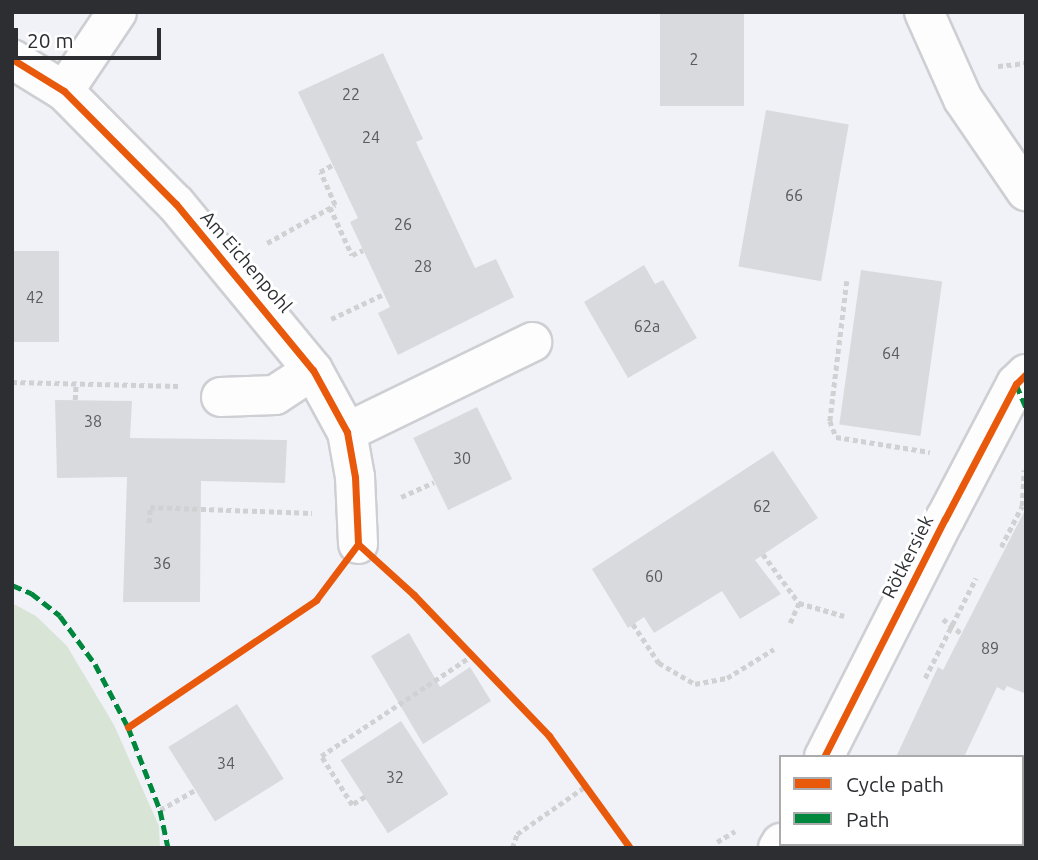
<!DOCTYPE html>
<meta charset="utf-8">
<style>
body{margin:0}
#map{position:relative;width:1038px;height:860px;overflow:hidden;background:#f1f2f7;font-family:Ubuntu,sans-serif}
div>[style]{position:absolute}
.green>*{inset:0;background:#d8e4d6}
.building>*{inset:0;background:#d9dade;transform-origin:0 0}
.path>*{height:4.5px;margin-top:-2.25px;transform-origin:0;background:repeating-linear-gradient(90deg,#d0d1d2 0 5px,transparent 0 8.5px)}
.roads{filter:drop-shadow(2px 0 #cecfd3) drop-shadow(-2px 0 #cecfd3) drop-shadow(0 2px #cecfd3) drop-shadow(0 -2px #cecfd3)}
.minor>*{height:38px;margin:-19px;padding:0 19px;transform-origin:19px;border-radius:19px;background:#fdfdfe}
.quiet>*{height:5px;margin-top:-2.5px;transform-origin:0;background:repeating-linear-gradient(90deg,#00873e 0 10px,transparent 0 15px)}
.cycleway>*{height:7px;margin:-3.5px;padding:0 3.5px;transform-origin:3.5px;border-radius:3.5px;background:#e8590c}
span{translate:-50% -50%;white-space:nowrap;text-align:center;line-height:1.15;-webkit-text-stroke:6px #fff;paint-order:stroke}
.number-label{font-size:16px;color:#595a5d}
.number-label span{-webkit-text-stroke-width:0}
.street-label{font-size:19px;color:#2d2e31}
.frame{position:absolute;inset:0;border:14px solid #2d2e31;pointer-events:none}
.legend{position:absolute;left:779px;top:755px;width:245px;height:91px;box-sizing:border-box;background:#fff;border:2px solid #ababad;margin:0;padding:9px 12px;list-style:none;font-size:21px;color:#2d2e31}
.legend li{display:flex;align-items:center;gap:14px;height:35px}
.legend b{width:35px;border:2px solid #ababad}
.scale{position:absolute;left:14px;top:28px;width:147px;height:32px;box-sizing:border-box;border:4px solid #2d2e31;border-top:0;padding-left:9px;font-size:21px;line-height:24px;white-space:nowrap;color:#2d2e31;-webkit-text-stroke:5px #fff;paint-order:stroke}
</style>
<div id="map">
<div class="green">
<i style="clip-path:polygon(12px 603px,36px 616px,67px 646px,114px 725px,159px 826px,160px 848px,12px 848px)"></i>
</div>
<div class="building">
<i style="left:660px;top:12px;width:84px;height:94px"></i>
<i style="clip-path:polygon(383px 53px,423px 139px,416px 142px,475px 268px,496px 259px,514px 297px,398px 355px,378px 313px,390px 307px,350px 222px,358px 218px,298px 92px)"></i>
<i style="left:766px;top:110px;width:84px;height:159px;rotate:10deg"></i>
<i style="left:12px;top:251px;width:47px;height:91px"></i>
<i style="clip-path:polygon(644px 265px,655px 284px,663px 280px,697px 338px,628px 378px,584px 302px)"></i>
<i style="left:861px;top:270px;width:82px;height:156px;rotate:8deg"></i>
<i style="clip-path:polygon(55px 400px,132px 401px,130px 438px,287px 440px,285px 483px,201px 481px,200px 602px,123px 602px,127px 477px,57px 478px)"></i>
<i style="left:477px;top:407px;width:80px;height:71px;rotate:64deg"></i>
<i style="clip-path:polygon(773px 451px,818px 518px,755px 560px,781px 594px,740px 619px,722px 591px,654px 633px,644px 617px,628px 628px,592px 569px)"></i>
<i style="clip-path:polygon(1026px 508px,1026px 694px,1007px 686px,1004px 691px,997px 687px,964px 757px,896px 757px,938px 667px,943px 670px)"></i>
<i style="clip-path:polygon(409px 633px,440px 687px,470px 667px,491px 701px,423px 744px,371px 656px)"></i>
<i style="left:237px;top:704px;width:88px;height:81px;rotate:58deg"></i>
<i style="left:401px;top:721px;width:87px;height:72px;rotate:57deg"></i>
</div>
<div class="path">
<i style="left:998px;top:66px;width:28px;rotate:-6deg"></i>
<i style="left:330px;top:207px;width:53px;rotate:65.4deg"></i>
<i style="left:352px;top:255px;width:12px;rotate:-24deg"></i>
<i style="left:267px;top:243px;width:78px;rotate:-29.2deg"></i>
<i style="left:335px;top:205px;width:36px;rotate:-114deg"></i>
<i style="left:320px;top:172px;width:14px;rotate:-30deg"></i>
<i style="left:847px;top:281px;width:141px;rotate:96.9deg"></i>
<i style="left:830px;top:421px;width:17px;rotate:69deg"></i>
<i style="left:836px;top:437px;width:95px;rotate:9.1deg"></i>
<i style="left:331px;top:319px;width:59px;rotate:-25.3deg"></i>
<i style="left:12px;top:382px;width:167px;rotate:1.4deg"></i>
<i style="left:75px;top:400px;width:17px;rotate:-87deg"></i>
<i style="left:401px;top:497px;width:36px;rotate:-24deg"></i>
<i style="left:149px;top:523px;width:16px;rotate:-86deg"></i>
<i style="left:150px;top:507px;width:162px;rotate:2.1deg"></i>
<i style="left:1001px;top:547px;width:46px;rotate:-62.9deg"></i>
<i style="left:1022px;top:506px;width:36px;rotate:-87deg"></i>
<i style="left:763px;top:554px;width:61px;rotate:53.7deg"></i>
<i style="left:799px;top:603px;width:47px;rotate:16.1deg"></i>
<i style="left:943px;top:619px;width:24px;rotate:38deg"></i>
<i style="left:790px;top:623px;width:22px;rotate:-66deg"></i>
<i style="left:633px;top:624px;width:47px;rotate:56.3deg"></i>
<i style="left:659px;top:663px;width:42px;rotate:30.3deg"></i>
<i style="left:695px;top:684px;width:33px;rotate:-11deg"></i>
<i style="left:727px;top:678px;width:55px;rotate:-31.7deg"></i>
<i style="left:925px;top:678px;width:112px;rotate:-63deg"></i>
<i style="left:365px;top:797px;width:15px;rotate:148deg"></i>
<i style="left:352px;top:805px;width:58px;rotate:-122.3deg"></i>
<i style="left:321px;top:756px;width:182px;rotate:-33.6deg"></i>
<i style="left:160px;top:810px;width:40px;rotate:-29.7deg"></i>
<i style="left:717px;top:842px;width:21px;rotate:-31deg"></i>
<i style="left:512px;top:848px;width:15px;rotate:-70deg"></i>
<i style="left:517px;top:834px;width:84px;rotate:-34.8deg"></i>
<i style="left:1021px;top:848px;width:12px;rotate:-66deg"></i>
</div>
<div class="roads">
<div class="minor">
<i style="left:924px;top:12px;width:95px;rotate:65.9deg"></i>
<i style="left:963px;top:99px;width:112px;rotate:55.6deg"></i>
<i style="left:12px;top:59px;width:61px;rotate:31.6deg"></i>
<i style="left:64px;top:91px;width:159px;rotate:45.3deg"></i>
<i style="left:176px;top:204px;width:215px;rotate:50.5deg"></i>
<i style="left:313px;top:370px;width:71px;rotate:61.3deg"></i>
<i style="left:347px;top:432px;width:46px;rotate:79.9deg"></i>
<i style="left:355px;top:477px;width:67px;rotate:87.4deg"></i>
<i style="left:64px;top:91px;width:95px;rotate:-56.1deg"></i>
<i style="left:221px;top:397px;width:54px;rotate:-2.1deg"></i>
<i style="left:275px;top:395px;width:45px;rotate:-33.3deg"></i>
<i style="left:347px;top:432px;width:206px;rotate:-25.9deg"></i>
<i style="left:824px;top:757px;width:267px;rotate:-63.1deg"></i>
<i style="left:945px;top:519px;width:153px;rotate:-62.3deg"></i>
<i style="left:1016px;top:384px;width:14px;rotate:-45deg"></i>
<i style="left:778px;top:848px;width:6px;rotate:-59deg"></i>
</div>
</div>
<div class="quiet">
<i style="left:1016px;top:384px;width:26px;rotate:67deg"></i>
<i style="left:12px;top:585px;width:21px;rotate:23deg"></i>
<i style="left:31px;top:593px;width:37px;rotate:38deg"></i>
<i style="left:60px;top:616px;width:59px;rotate:53.9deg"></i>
<i style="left:95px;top:664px;width:71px;rotate:62.4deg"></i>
<i style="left:128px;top:727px;width:89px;rotate:68.9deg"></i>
<i style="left:160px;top:810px;width:39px;rotate:78deg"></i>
</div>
<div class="cycleway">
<i style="left:12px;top:59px;width:61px;rotate:31.6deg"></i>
<i style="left:64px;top:91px;width:159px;rotate:45.3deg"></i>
<i style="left:176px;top:204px;width:215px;rotate:50.5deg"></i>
<i style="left:313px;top:370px;width:71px;rotate:61.3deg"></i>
<i style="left:347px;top:432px;width:46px;rotate:79.9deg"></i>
<i style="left:355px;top:477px;width:67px;rotate:87.4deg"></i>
<i style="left:358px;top:544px;width:76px;rotate:42.3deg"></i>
<i style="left:414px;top:595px;width:195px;rotate:46.2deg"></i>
<i style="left:549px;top:736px;width:138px;rotate:54.1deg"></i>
<i style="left:128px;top:727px;width:227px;rotate:-34deg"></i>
<i style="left:316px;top:600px;width:70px;rotate:-53.1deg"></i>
<i style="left:824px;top:757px;width:267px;rotate:-63.1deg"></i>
<i style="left:945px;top:519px;width:153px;rotate:-62.3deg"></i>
<i style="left:1016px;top:384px;width:14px;rotate:-45deg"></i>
</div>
<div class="number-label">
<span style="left:694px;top:59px">2</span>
<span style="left:351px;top:94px">22</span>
<span style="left:371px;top:137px">24</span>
<span style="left:794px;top:195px">66</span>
<span style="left:403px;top:224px">26</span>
<span style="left:423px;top:266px">28</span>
<span style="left:35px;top:297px">42</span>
<span style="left:647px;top:326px">62a</span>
<span style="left:891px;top:353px">64</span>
<span style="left:93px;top:421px">38</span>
<span style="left:462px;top:458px">30</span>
<span style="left:762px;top:506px">62</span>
<span style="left:162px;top:563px">36</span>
<span style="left:654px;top:576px">60</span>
<span style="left:990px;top:648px">89</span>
<span style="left:226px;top:763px">34</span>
<span style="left:395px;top:777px">32</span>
</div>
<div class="street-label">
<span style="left:246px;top:262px;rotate:49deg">Am Eichenpohl</span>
<span style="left:908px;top:557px;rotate:-63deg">Rötkersiek</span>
</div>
<div class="frame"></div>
<ul class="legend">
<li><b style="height:9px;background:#e8590c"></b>Cycle path</li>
<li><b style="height:9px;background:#00873e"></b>Path</li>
</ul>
<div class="scale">20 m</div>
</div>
